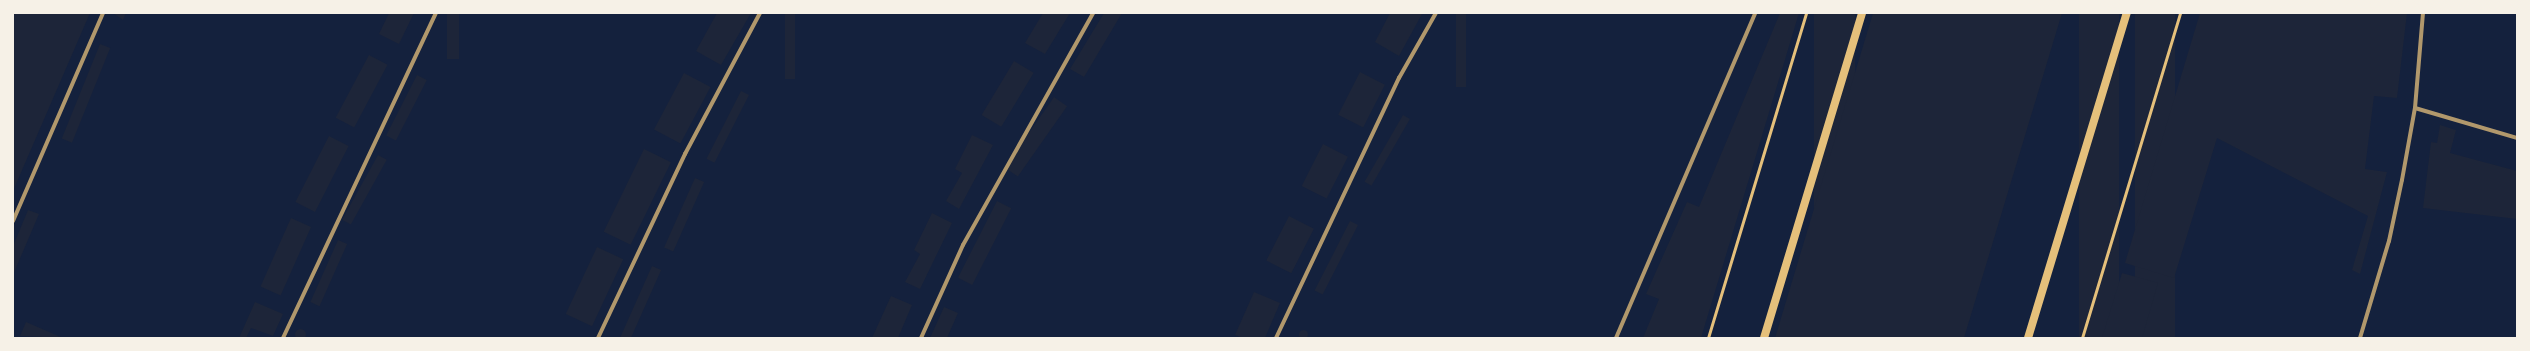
<!DOCTYPE html>
<style>
body{margin:0}
#map{position:relative;width:2530px;height:351px;overflow:hidden;background:#14213d;font-family:Roboto,sans-serif}
div>[style]{position:absolute}
.green>*{inset:0;background:#1d2539;transform-origin:0 0}
.round{border-radius:50%}
.path>*{height:2.5px;margin:-1.25px;padding:0 1.25px;transform-origin:1.25px;border-radius:1.25px;background:#e5c07b}
.minor>*{height:4px;margin:-2px;padding:0 2px;transform-origin:2px;border-radius:2px;background:#b1986c}
.secondary>*{height:8px;margin:-4px;padding:0 4px;transform-origin:4px;border-radius:4px;background:#e5c07b}
span{translate:-50% -50%;white-space:nowrap;text-align:center;line-height:1.15;-webkit-text-stroke:4px #f6f1e7;paint-order:stroke}
.frame{position:absolute;inset:0;border:14px solid #f6f1e7;pointer-events:none}
</style>
<div id="map">
<div class="green">
<i style="clip-path:polygon(13px 13px,90px 13px,13px 191px)"></i>
<i style="clip-path:polygon(113px 13px,126px 13px,123px 20px)"></i>
<i style="clip-path:polygon(389px 13px,414px 13px,399px 44px,379px 34px)"></i>
<i style="left:447px;top:13px;width:12px;height:46px"></i>
<i style="clip-path:polygon(717px 13px,751px 13px,721px 65px,696px 51px)"></i>
<i style="left:785px;top:13px;width:10px;height:66px"></i>
<i style="clip-path:polygon(1043px 13px,1070px 13px,1045px 54px,1025px 43px)"></i>
<i style="clip-path:polygon(1104px 13px,1122px 13px,1084px 77px,1070px 69px)"></i>
<i style="clip-path:polygon(1390px 13px,1422px 14px,1399px 56px,1375px 42px)"></i>
<i style="left:1456px;top:13px;width:10px;height:74px"></i>
<i style="clip-path:polygon(1780px 13px,1799px 13px,1701px 338px,1643px 338px,1659px 299px,1646px 294px,1687px 202px,1699px 207px)"></i>
<i style="left:1814px;top:13px;width:41px;height:340px"></i>
<i style="clip-path:polygon(1873px 13px,2062px 13px,1964px 338px,1775px 338px)"></i>
<i style="left:2079px;top:13px;width:40px;height:339px"></i>
<i style="left:2135px;top:13px;width:40px;height:339px"></i>
<i style="clip-path:polygon(2200px 13px,2407px 13px,2397px 98px,2374px 96px,2365px 169px,2387px 172px,2360px 274px,2352px 270px,2368px 216px,2217px 138px,2174px 278px,2125px 263px)"></i>
<i style="left:100px;top:44px;width:11px;height:102px;rotate:22deg"></i>
<i style="left:369px;top:55px;width:21px;height:71px;rotate:28deg"></i>
<i style="left:1014px;top:61px;width:23px;height:63px;rotate:31deg"></i>
<i style="left:1360px;top:72px;width:28px;height:48px;rotate:27deg"></i>
<i style="left:684px;top:73px;width:30px;height:64px;rotate:28deg"></i>
<i style="left:417px;top:75px;width:11px;height:68px;rotate:27deg"></i>
<i style="left:741px;top:91px;width:9px;height:76px;rotate:27deg"></i>
<i style="left:1054px;top:97px;width:16px;height:86px;rotate:35deg"></i>
<i style="left:1403px;top:115px;width:8px;height:77px;rotate:30deg"></i>
<i style="clip-path:polygon(2440px 125px,2456px 130px,2450px 153px,2517px 171px,2517px 219px,2423px 208px,2431px 142px,2437px 143px)"></i>
<i style="clip-path:polygon(972px 135px,993px 145px,959px 209px,946px 201px,962px 173px,955px 169px)"></i>
<i style="left:329px;top:136px;width:22px;height:74px;rotate:27deg"></i>
<i style="left:1323px;top:144px;width:28px;height:47px;rotate:27deg"></i>
<i style="left:644px;top:149px;width:30px;height:92px;rotate:26deg"></i>
<i style="left:378px;top:155px;width:10px;height:74px;rotate:29deg"></i>
<i style="left:695px;top:178px;width:10px;height:76px;rotate:24deg"></i>
<i style="left:997px;top:201px;width:16px;height:86px;rotate:27deg"></i>
<i style="clip-path:polygon(28px 210px,39px 214px,13px 275px,13px 246px)"></i>
<i style="clip-path:polygon(932px 213px,952px 223px,920px 289px,905px 282px,920px 254px,914px 250px)"></i>
<i style="left:1289px;top:216px;width:28px;height:50px;rotate:27deg"></i>
<i style="left:291px;top:218px;width:22px;height:75px;rotate:24deg"></i>
<i style="left:1350px;top:221px;width:9px;height:78px;rotate:27deg"></i>
<i style="left:338px;top:240px;width:10px;height:68px;rotate:24deg"></i>
<i style="left:597px;top:247px;width:29px;height:74px;rotate:25deg"></i>
<i style="left:652px;top:266px;width:10px;height:79px;rotate:24deg"></i>
<i style="clip-path:polygon(2122px 273px,2158px 283px,2142px 338px,2102px 338px)"></i>
<i style="clip-path:polygon(1254px 292px,1280px 303px,1265px 338px,1243px 338px,1235px 335px)"></i>
<i style="clip-path:polygon(891px 296px,912px 305px,898px 338px,872px 338px)"></i>
<i style="clip-path:polygon(255px 302px,283px 314px,273px 336px,251px 328px,246px 338px,239px 338px)"></i>
<i style="clip-path:polygon(944px 307px,958px 313px,947px 338px,930px 338px)"></i>
<i style="clip-path:polygon(26px 322px,63px 338px,20px 336px)"></i>
<i class="round" style="left:294.5px;top:328.5px;width:11px;height:11px"></i>
<i class="round" style="left:1298.5px;top:329.5px;width:9px;height:9px"></i>
</div>
<div class="path">
<i style="left:1708px;top:338px;width:339px;rotate:-73.2deg"></i>
<i style="left:2082px;top:338px;width:339px;rotate:-73.2deg"></i>
</div>
<div class="minor">
<i style="left:2415px;top:108px;width:106px;rotate:16.4deg"></i>
<i style="left:13px;top:221px;width:227px;rotate:-66.6deg"></i>
<i style="left:283px;top:338px;width:359px;rotate:-64.8deg"></i>
<i style="left:598px;top:338px;width:204px;rotate:-64.7deg"></i>
<i style="left:685px;top:154px;width:160px;rotate:-62deg"></i>
<i style="left:921px;top:338px;width:102px;rotate:-65.7deg"></i>
<i style="left:963px;top:245px;width:266px;rotate:-60.7deg"></i>
<i style="left:1276px;top:338px;width:288px;rotate:-64.7deg"></i>
<i style="left:1399px;top:78px;width:75px;rotate:-60.4deg"></i>
<i style="left:1616px;top:338px;width:353px;rotate:-66.8deg"></i>
<i style="left:2360px;top:338px;width:101px;rotate:-73.4deg"></i>
<i style="left:2389px;top:241px;width:62px;rotate:-78deg"></i>
<i style="left:2402px;top:180px;width:73px;rotate:-79.8deg"></i>
<i style="left:2415px;top:108px;width:95px;rotate:-85.2deg"></i>
</div>
<div class="secondary">
<i style="left:1764px;top:338px;width:339px;rotate:-73.2deg"></i>
<i style="left:2028px;top:338px;width:340px;rotate:-73.1deg"></i>
</div>
<div class="frame"></div>
</div>
